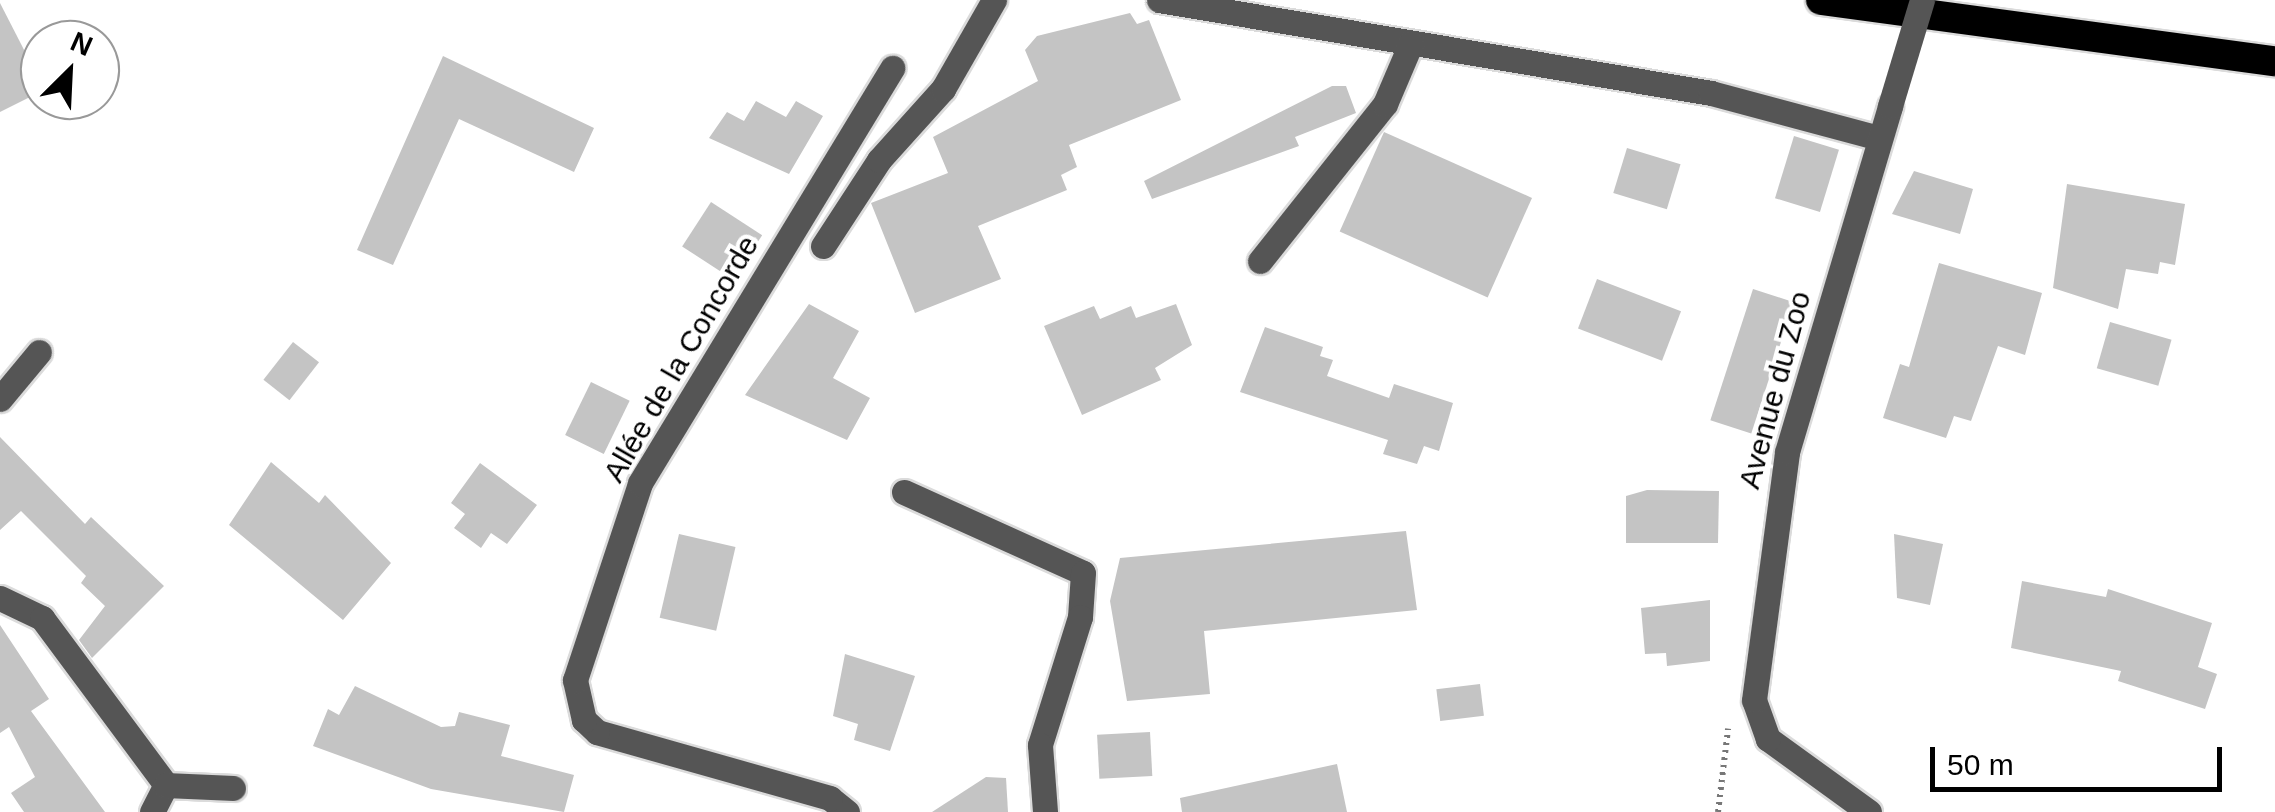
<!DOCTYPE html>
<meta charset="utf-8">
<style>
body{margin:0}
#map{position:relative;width:2275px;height:812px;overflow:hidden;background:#fff;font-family:Helvetica,sans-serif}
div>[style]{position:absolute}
.building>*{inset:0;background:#c4c4c4;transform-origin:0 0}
.path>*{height:6px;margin-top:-3px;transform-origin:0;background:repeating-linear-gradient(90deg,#777 0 2.5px,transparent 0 7.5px)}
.roads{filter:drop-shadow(2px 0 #dbdbdb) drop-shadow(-2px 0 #dbdbdb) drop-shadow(0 2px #dbdbdb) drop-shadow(0 -2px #dbdbdb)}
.minor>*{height:25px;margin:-12.5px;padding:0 12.5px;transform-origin:12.5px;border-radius:12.5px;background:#555}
.highway>*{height:30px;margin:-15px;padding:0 15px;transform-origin:15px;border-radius:15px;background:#000}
.minor-bridge>*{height:25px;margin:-12.5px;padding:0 12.5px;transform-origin:12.5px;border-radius:12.5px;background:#555}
span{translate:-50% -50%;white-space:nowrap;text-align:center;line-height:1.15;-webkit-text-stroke:8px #fff;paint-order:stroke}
.street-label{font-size:30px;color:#000}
.north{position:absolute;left:20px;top:20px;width:100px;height:100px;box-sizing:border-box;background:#fff;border:2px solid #999;border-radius:50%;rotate:24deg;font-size:28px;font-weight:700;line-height:40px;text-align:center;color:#000}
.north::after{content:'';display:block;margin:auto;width:35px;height:45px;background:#000;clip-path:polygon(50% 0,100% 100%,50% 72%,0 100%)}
.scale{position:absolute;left:1930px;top:747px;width:292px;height:45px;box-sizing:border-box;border:5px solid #000;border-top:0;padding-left:12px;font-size:30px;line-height:35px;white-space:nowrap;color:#000;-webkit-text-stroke:8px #fff;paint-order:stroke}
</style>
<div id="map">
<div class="building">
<i style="clip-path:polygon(0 3px,40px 81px,40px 92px,0 112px)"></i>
<i style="clip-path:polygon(1130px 13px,1137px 24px,1149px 20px,1181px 100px,1069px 145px,1077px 167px,1061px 175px,1067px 190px,978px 226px,1001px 279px,915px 313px,871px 203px,948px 173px,933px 137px,1038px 81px,1025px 50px,1037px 36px)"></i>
<i style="clip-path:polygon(443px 56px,594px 128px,574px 172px,459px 119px,393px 265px,357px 250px)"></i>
<i style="clip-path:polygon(1332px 86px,1346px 86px,1356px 113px,1295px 137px,1299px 146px,1152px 199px,1144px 181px)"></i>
<i style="clip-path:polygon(756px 101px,786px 117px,796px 101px,823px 116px,789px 174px,709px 138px,727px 112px,744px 121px)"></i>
<i style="left:1384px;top:132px;width:162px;height:109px;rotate:24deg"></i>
<i style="left:1794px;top:136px;width:47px;height:65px;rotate:17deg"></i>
<i style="left:1627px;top:148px;width:56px;height:47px;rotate:17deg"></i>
<i style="clip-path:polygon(1914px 171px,1973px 189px,1960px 234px,1892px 214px)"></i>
<i style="clip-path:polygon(2067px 184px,2185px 204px,2175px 265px,2160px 262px,2158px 274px,2126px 269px,2118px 309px,2053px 288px)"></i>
<i style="left:711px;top:202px;width:61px;height:53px;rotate:33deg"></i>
<i style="clip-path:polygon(1939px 263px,2042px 293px,2025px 355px,1998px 346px,1971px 421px,1954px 416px,1946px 438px,1883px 418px,1900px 364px,1909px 367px)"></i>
<i style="left:1597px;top:279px;width:90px;height:53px;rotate:21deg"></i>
<i style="left:1753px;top:289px;width:43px;height:138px;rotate:18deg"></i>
<i style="clip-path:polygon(809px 304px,859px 331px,833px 378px,870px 398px,847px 440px,745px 395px)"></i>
<i style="clip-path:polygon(1176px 304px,1192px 345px,1155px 368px,1161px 380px,1082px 415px,1044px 326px,1094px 306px,1100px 319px,1131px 306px,1136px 318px)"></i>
<i style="left:2110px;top:322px;width:64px;height:48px;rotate:16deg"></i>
<i style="clip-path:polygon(1265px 327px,1323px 347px,1320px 356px,1333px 360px,1327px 376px,1389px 398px,1394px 384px,1453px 403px,1439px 451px,1424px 446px,1417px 464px,1383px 454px,1388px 440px,1240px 392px)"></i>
<i style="left:293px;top:342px;width:33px;height:48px;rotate:38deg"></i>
<i style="left:591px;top:382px;width:43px;height:59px;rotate:26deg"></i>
<i style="clip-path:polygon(0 437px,85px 524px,91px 517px,164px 586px,92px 658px,79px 640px,105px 606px,81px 583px,86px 576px,21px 511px,0 530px)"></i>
<i style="clip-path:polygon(271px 462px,319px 503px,325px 495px,391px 563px,343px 620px,229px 525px)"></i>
<i style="clip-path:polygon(480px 463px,537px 505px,507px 544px,491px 533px,481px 548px,454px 528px,465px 514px,451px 503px)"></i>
<i style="clip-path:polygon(1647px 490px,1719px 491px,1718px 543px,1626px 543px,1626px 496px)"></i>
<i style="clip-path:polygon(1406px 531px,1417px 610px,1204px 631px,1210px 694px,1127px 701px,1110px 601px,1120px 558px)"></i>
<i style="left:679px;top:534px;width:58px;height:86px;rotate:13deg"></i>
<i style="clip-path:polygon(1894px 534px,1943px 544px,1930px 605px,1897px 598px)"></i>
<i style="clip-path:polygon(2022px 581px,2106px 597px,2108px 589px,2212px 623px,2198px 667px,2217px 674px,2205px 709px,2118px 681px,2121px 671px,2011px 648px)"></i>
<i style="clip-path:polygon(1710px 600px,1710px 661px,1667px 666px,1666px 653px,1645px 654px,1641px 608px)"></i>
<i style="clip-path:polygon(0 625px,49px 699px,31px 711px,105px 812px,24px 812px,11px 793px,35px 777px,9px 727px,0 733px)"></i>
<i style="clip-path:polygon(845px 654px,915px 676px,890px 751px,854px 740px,858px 724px,833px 716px)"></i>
<i style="left:1480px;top:684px;width:32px;height:44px;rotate:83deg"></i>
<i style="clip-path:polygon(355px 686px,441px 727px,455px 726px,459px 712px,510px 725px,501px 756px,574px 775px,564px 812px,431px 789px,313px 746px,328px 709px,339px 715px)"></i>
<i style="left:1150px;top:732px;width:44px;height:53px;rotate:87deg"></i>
<i style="clip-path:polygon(1337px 764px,1347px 812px,1182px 812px,1180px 798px)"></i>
<i style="clip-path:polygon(986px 777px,1006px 778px,1008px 812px,932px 812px)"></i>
</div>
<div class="path">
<i style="left:1718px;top:812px;width:84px;rotate:-83.1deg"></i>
</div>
<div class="roads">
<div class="minor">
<i style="left:1159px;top:0;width:560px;rotate:9.56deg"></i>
<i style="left:1711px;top:93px;width:174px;rotate:15deg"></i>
<i style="left:823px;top:246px;width:103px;rotate:-56.9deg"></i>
<i style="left:879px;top:160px;width:96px;rotate:-48deg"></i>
<i style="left:943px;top:89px;width:103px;rotate:-60.2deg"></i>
<i style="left:1260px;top:261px;width:201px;rotate:-51.5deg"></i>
<i style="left:1385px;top:104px;width:66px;rotate:-66.9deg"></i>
<i style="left:0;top:399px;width:61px;rotate:-50.3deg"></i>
<i style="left:904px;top:492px;width:196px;rotate:24.3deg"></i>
<i style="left:1083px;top:573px;width:44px;rotate:93.9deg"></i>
<i style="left:1080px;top:617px;width:134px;rotate:107.4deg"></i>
<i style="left:1040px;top:745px;width:67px;rotate:85.7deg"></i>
<i style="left:0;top:598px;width:47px;rotate:25.5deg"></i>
<i style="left:42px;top:618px;width:208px;rotate:53.4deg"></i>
<i style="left:152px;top:812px;width:30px;rotate:-63deg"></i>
<i style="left:166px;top:785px;width:67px;rotate:2.6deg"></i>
<i style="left:847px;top:812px;width:22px;rotate:-141deg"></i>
<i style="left:830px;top:798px;width:242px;rotate:-164.2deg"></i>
<i style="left:597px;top:732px;width:18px;rotate:-137deg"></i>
<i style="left:584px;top:720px;width:41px;rotate:-102.7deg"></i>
<i style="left:575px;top:680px;width:207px;rotate:-71.7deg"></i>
<i style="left:640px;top:483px;width:486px;rotate:-58.7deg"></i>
<i style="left:1869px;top:812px;width:125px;rotate:-144.1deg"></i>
<i style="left:1768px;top:739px;width:41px;rotate:-109.7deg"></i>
<i style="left:1754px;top:700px;width:250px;rotate:-82.4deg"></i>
<i style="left:1787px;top:452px;width:361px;rotate:-73.4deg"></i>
</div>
<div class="highway">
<i style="left:1821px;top:0;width:458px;rotate:7.7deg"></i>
</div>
</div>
<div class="minor-bridge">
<i style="left:1890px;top:106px;width:111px;rotate:-73.2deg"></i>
</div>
<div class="street-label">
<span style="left:681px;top:359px;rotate:-60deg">Allée de la Concorde</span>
<span style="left:1775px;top:390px;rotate:-75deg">Avenue du Zoo</span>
</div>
<div class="north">N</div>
<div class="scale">50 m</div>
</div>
